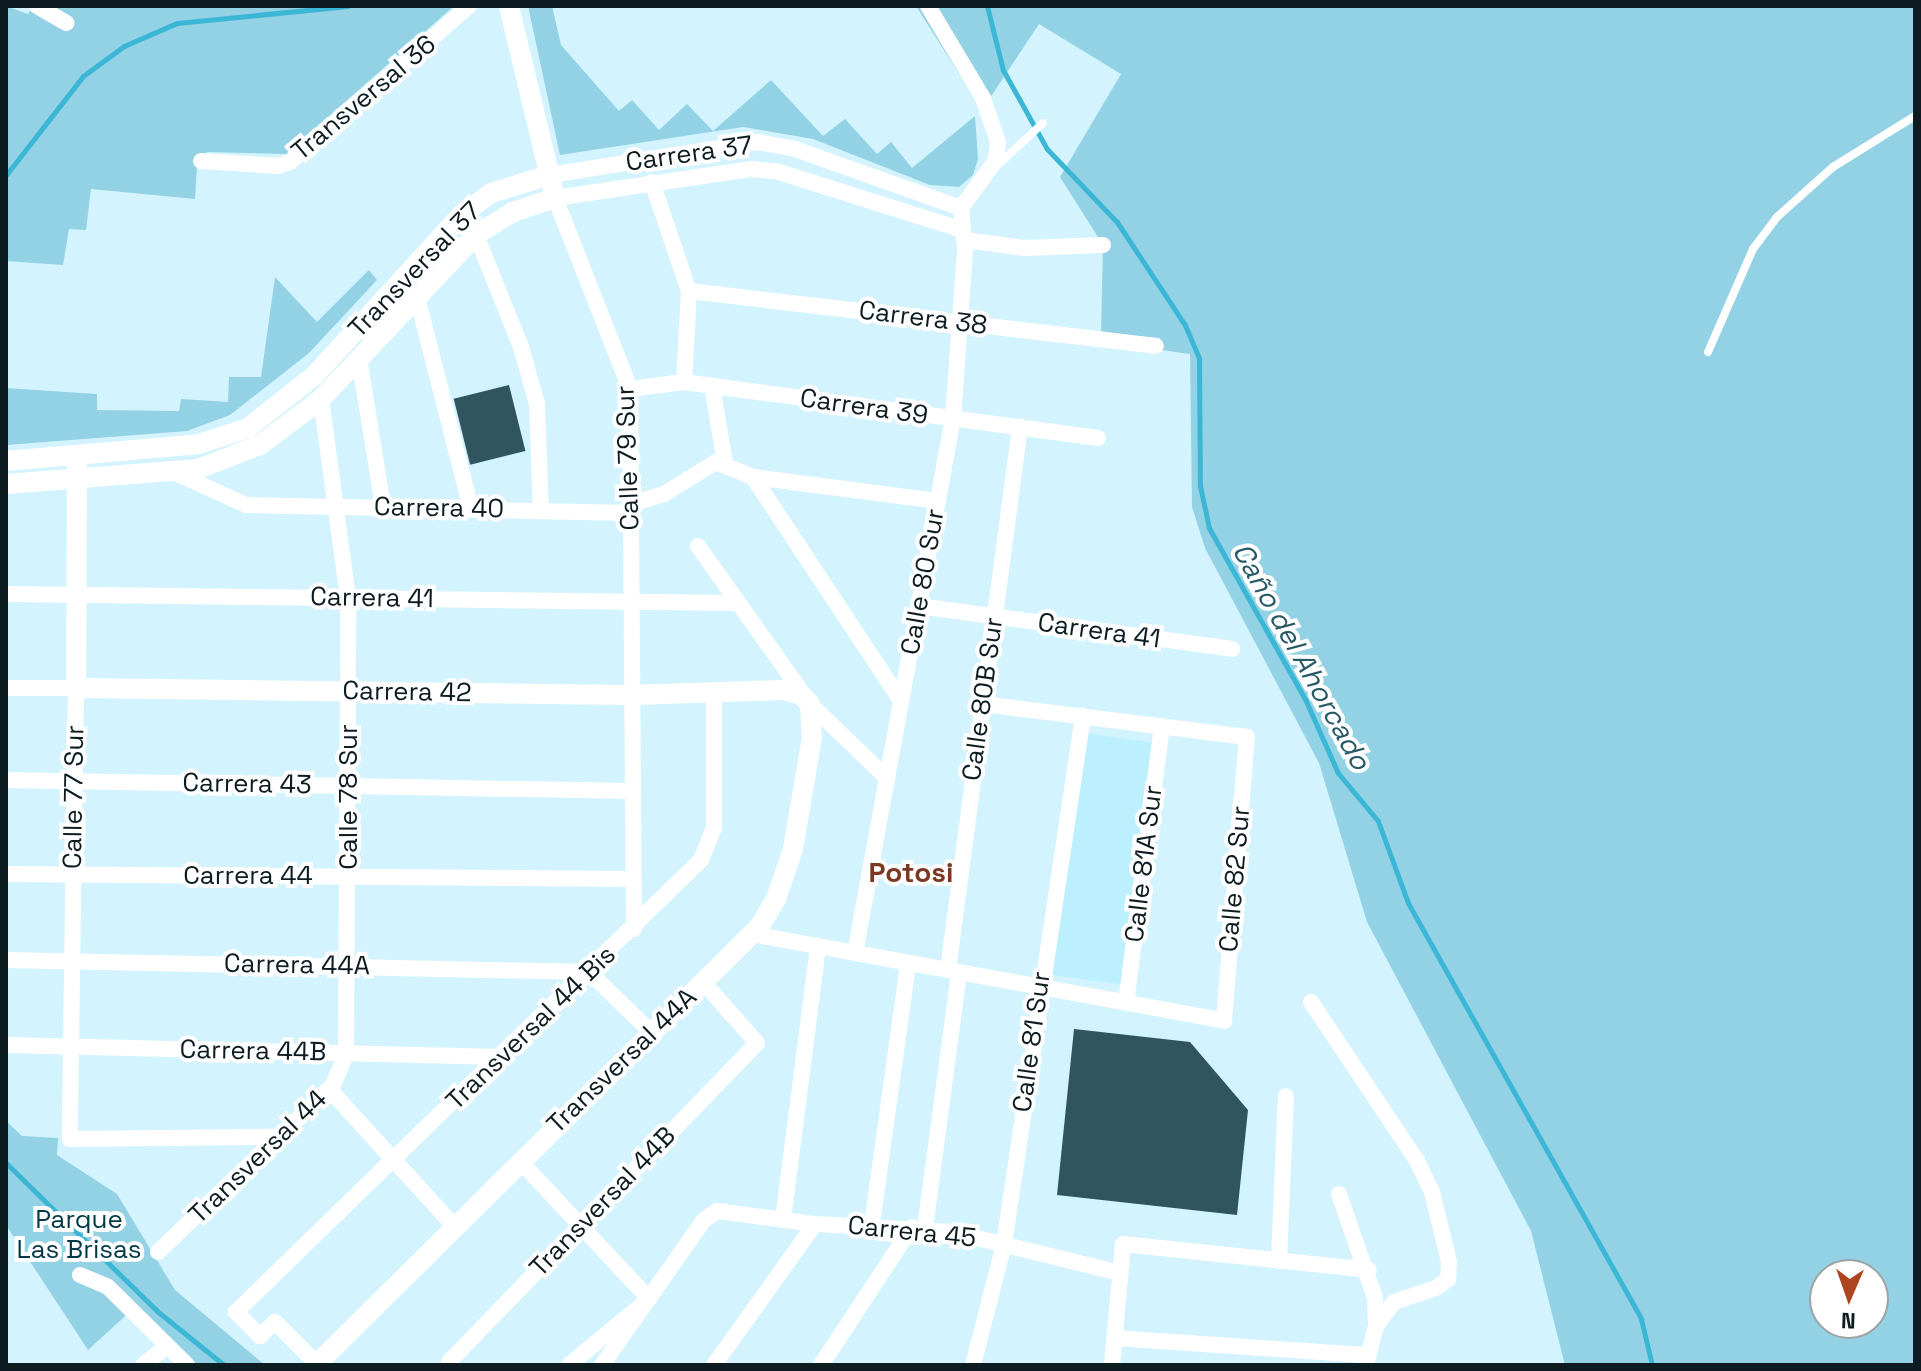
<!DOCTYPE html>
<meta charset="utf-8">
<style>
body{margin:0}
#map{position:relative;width:1921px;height:1371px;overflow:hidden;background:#d3f3fe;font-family:"Space Grotesk",sans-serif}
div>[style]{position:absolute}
.built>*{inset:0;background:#bdf0ff;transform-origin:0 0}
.green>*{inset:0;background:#93d2e5}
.stream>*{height:5px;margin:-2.5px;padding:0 2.5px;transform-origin:2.5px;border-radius:2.5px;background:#3cb6d5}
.building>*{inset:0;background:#30555f;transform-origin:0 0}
.service>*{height:8px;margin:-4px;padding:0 4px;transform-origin:4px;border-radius:4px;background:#fff}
.minor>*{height:16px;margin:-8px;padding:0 8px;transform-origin:8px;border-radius:8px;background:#fff}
.tertiary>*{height:20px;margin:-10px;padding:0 10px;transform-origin:10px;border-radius:10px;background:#fff}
span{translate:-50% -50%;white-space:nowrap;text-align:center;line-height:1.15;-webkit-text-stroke:8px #fff;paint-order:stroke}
.street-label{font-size:26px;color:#0d1c21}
.park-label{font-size:26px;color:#003946}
.water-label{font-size:28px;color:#285967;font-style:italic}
.neighbourhood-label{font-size:28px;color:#7c3823;font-weight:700}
.frame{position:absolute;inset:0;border:8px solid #0d1c21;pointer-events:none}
.north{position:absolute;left:1809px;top:1259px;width:80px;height:80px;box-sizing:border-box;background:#fff;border:2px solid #9ea4a6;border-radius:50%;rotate:182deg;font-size:22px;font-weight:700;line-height:32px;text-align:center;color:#0d1c21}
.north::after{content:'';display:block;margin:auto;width:28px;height:36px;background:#ad4522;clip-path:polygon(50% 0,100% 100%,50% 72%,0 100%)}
</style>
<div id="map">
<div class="built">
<i style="left:1085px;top:733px;width:74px;height:244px;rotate:8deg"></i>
</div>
<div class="green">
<i style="clip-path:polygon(6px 6px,28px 14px,33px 6px,454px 6px,286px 154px,207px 152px,197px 165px,195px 199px,91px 189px,86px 230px,69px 229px,63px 265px,6px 261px)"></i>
<i style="clip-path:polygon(528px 6px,552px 6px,561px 45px,619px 111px,632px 100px,659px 130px,687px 104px,713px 131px,771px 80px,823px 136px,845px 119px,877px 154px,891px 142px,912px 168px,975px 116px,978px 159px,973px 175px,959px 187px,930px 185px,813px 139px,743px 127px,560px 155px)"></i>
<i style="clip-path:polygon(evenodd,916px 6px,1915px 6px,1915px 1365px,1565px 1365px,1531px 1231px,1367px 922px,1319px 763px,1205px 548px,1192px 507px,1190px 354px,1162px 350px,1160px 338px,1101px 333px,1103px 245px,1060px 177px,1121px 74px,1039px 24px,982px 110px,916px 6px,1825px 1275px,1873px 1275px,1873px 1323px,1825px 1323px,1825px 1275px)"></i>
<i style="clip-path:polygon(369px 270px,377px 280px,309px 353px,230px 415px,187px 431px,6px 445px,6px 388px,97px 394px,97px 410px,179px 411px,181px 399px,228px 402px,229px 377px,261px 377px,275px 277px,317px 322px)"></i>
<i style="clip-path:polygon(6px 1121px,22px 1136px,58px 1138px,57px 1155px,117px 1194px,175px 1290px,265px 1365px,195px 1365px,133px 1309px,88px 1350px,6px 1225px)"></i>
</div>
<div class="stream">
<i style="left:987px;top:6px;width:66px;rotate:76deg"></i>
<i style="left:1003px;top:70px;width:90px;rotate:60.9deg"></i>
<i style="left:1047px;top:149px;width:101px;rotate:46.2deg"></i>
<i style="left:1117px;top:222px;width:123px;rotate:56.6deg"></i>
<i style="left:1185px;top:325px;width:36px;rotate:67deg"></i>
<i style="left:1199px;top:358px;width:128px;rotate:89.6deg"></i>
<i style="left:1200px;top:486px;width:43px;rotate:77.9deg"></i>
<i style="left:1209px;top:528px;width:196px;rotate:60.7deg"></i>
<i style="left:1305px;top:699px;width:81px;rotate:66deg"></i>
<i style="left:1338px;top:773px;width:62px;rotate:50.2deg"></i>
<i style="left:1378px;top:821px;width:87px;rotate:69.9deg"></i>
<i style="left:1408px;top:903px;width:477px;rotate:60.7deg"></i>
<i style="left:1641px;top:1319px;width:47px;rotate:76.6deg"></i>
<i style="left:6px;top:175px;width:125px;rotate:-52.1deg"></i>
<i style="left:83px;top:76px;width:51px;rotate:-36.2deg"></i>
<i style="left:124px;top:46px;width:58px;rotate:-23.5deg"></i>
<i style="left:177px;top:23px;width:172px;rotate:-5.7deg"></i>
<i style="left:6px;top:1163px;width:211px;rotate:44.4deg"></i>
<i style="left:157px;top:1311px;width:86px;rotate:38.9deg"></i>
</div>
<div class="building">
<i style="left:509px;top:385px;width:68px;height:57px;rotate:76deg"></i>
<i style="clip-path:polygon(1074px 1029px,1190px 1042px,1248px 1110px,1237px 1215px,1057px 1195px)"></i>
</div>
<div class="service">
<i style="left:997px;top:166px;width:63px;rotate:-43.1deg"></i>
<i style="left:1708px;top:352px;width:112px;rotate:-66.4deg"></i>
<i style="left:1753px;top:249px;width:39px;rotate:-53deg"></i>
<i style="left:1776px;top:218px;width:76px;rotate:-41.8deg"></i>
<i style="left:1833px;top:167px;width:97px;rotate:-31.9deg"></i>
</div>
<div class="minor">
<i style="left:37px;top:6px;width:34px;rotate:30deg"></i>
<i style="left:201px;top:161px;width:77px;rotate:3.7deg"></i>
<i style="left:278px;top:166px;width:13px;rotate:-18deg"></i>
<i style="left:290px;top:162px;width:237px;rotate:-41.1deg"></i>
<i style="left:550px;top:175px;width:210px;rotate:-9.1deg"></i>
<i style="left:757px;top:142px;width:39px;rotate:10deg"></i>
<i style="left:795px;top:149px;width:176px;rotate:19.6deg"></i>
<i style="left:652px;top:182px;width:115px;rotate:71.3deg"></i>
<i style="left:689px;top:291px;width:91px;rotate:93.1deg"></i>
<i style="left:476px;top:235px;width:121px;rotate:68.1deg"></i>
<i style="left:521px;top:347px;width:59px;rotate:74.3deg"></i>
<i style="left:537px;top:404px;width:107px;rotate:87.9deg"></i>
<i style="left:965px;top:240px;width:60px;rotate:7.7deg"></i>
<i style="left:1024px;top:248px;width:79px;rotate:-2.2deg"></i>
<i style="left:689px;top:291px;width:470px;rotate:6.7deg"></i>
<i style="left:417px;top:297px;width:219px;rotate:75.7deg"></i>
<i style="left:359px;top:358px;width:150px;rotate:80.8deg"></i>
<i style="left:712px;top:386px;width:78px;rotate:80.4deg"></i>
<i style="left:630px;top:389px;width:54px;rotate:-7.4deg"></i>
<i style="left:684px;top:382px;width:418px;rotate:7.7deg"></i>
<i style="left:173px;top:472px;width:80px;rotate:24.3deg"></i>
<i style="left:246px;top:505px;width:385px;rotate:1.2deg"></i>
<i style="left:753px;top:477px;width:268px;rotate:56.5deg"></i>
<i style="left:631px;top:504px;width:34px;rotate:-17deg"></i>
<i style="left:664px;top:494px;width:61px;rotate:-31.6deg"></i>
<i style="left:716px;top:462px;width:40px;rotate:22deg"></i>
<i style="left:753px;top:477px;width:187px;rotate:7.4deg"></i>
<i style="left:698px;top:546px;width:186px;rotate:54.6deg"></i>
<i style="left:6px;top:594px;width:732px;rotate:0.7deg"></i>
<i style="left:919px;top:606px;width:316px;rotate:7.8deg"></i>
<i style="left:6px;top:688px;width:70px"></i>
<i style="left:76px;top:688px;width:451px;rotate:90.8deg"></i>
<i style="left:70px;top:1139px;width:208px;rotate:-0.6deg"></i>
<i style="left:810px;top:704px;width:107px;rotate:43.9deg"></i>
<i style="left:6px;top:780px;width:627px;rotate:1.01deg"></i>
<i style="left:6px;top:874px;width:627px;rotate:0.46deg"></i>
<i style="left:634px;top:929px;width:540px;rotate:-90.42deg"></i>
<i style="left:630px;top:389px;width:205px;rotate:-111.4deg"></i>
<i style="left:555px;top:198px;width:199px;rotate:-8.4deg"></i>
<i style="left:752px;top:169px;width:27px;rotate:6deg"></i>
<i style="left:779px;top:172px;width:193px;rotate:17.5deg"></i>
<i style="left:752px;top:934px;width:480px;rotate:10.4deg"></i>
<i style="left:1224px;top:1021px;width:285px;rotate:-85.4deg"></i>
<i style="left:1247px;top:737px;width:268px;rotate:-172.9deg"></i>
<i style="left:855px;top:953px;width:544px;rotate:-79.62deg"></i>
<i style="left:953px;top:418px;width:169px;rotate:-85.9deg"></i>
<i style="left:965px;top:249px;width:41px;rotate:-95.6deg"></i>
<i style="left:961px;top:208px;width:59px;rotate:-53.9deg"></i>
<i style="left:996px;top:160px;width:18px;rotate:-84deg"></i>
<i style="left:998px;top:142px;width:46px;rotate:-108.8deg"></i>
<i style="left:983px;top:98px;width:107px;rotate:-120.9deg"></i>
<i style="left:6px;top:960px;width:583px;rotate:1.18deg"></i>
<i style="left:589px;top:972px;width:86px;rotate:44.1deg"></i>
<i style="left:948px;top:970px;width:548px;rotate:-82.45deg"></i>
<i style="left:1311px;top:1002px;width:191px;rotate:56.3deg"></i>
<i style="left:1417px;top:1161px;width:34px;rotate:64deg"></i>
<i style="left:1432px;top:1192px;width:72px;rotate:76.3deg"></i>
<i style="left:1449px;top:1262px;width:17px;rotate:93deg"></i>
<i style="left:1448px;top:1279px;width:15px;rotate:143deg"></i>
<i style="left:1436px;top:1288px;width:44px;rotate:161.6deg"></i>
<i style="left:1394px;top:1302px;width:30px;rotate:127deg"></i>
<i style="left:1126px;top:1003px;width:279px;rotate:-82.6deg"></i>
<i style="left:6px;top:1045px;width:494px;rotate:1.4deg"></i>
<i style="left:329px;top:1089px;width:184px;rotate:47.6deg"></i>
<i style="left:520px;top:1161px;width:189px;rotate:46.9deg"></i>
<i style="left:649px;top:1299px;width:104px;rotate:140.5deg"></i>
<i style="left:1339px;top:1194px;width:110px;rotate:70.9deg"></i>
<i style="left:1375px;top:1298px;width:28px;rotate:88deg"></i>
<i style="left:1376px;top:1326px;width:40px;rotate:104.4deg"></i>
<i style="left:783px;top:1220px;width:276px;rotate:-82.7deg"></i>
<i style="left:872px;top:1224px;width:263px;rotate:-82.1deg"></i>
<i style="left:925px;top:1228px;width:258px;rotate:-82.4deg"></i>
<i style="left:158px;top:1252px;width:242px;rotate:-43.7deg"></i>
<i style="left:333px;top:1085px;width:34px;rotate:-67deg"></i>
<i style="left:346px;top:1054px;width:456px;rotate:-89.7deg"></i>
<i style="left:348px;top:598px;width:201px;rotate:-97.7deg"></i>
<i style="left:1279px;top:1261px;width:165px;rotate:-87.6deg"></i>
<i style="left:80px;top:1275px;width:30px;rotate:23deg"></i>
<i style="left:108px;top:1287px;width:111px;rotate:44.6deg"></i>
<i style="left:1115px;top:1338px;width:253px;rotate:3.9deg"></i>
<i style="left:449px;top:1362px;width:443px;rotate:-46deg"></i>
<i style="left:757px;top:1043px;width:81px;rotate:-131.5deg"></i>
<i style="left:317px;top:1364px;width:59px;rotate:-135deg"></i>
<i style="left:275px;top:1322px;width:21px;rotate:137deg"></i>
<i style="left:260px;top:1336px;width:34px;rotate:-135deg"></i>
<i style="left:236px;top:1312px;width:648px;rotate:-44.19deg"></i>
<i style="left:701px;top:860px;width:35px;rotate:-68deg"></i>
<i style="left:714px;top:827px;width:135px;rotate:-90deg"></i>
<i style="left:143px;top:1365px;width:29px;rotate:-38deg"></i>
<i style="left:602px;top:1365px;width:177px;rotate:-54.9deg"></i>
<i style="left:704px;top:1220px;width:16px;rotate:-35deg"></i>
<i style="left:717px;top:1211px;width:99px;rotate:7.6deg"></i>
<i style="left:815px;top:1224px;width:137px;rotate:3.3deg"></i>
<i style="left:952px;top:1232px;width:173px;rotate:13.7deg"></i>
<i style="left:714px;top:1365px;width:173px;rotate:-54.4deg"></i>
<i style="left:821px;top:1365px;width:165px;rotate:-56.6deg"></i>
<i style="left:973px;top:1365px;width:125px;rotate:-75.6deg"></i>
<i style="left:1004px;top:1244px;width:534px;rotate:-81.49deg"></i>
<i style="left:1112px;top:1365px;width:121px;rotate:-84.8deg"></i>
<i style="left:1123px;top:1244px;width:247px;rotate:6deg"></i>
</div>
<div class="tertiary">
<i style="left:77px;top:455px;width:233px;rotate:90.2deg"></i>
<i style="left:76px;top:688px;width:556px;rotate:0.72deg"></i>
<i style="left:632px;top:695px;width:150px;rotate:-1.9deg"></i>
<i style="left:782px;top:690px;width:18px;rotate:13deg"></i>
<i style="left:800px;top:694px;width:14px;rotate:45deg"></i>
<i style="left:810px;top:704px;width:33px;rotate:87deg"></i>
<i style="left:812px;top:737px;width:114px;rotate:99.6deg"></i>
<i style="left:793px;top:849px;width:53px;rotate:108.8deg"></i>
<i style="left:776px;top:899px;width:33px;rotate:121deg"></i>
<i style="left:759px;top:927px;width:623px;rotate:135.33deg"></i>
<i style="left:6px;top:461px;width:194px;rotate:-5deg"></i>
<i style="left:199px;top:444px;width:52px;rotate:-18.1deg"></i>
<i style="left:248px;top:428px;width:85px;rotate:-38.3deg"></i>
<i style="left:315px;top:375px;width:217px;rotate:-47.6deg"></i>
<i style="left:461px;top:215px;width:37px;rotate:-36deg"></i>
<i style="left:491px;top:193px;width:62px;rotate:-17deg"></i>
<i style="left:6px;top:484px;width:193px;rotate:-4.5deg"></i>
<i style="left:198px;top:469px;width:66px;rotate:-21.2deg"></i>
<i style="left:260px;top:445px;width:76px;rotate:-37deg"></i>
<i style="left:321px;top:399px;width:226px;rotate:-46.6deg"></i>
<i style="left:476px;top:235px;width:44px;rotate:-31.9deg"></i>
<i style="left:513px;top:212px;width:44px;rotate:-18.4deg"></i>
<i style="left:555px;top:198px;width:197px;rotate:-103.5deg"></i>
</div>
<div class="street-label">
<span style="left:364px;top:98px;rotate:-40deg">Transversal 36</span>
<span style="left:689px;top:154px;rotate:-8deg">Carrera 37</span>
<span style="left:415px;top:270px;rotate:-46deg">Transversal 37</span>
<span style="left:923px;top:318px;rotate:7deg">Carrera 38</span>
<span style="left:864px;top:407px;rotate:8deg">Carrera 39</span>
<span style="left:628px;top:458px;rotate:-92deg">Calle 79 Sur</span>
<span style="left:439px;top:508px;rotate:1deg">Carrera 40</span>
<span style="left:923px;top:582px;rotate:-80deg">Calle 80 Sur</span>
<span style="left:372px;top:598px;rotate:1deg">Carrera 41</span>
<span style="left:1099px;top:631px;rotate:8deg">Carrera 41</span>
<span style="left:407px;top:692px;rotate:1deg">Carrera 42</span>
<span style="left:983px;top:699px;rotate:-82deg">Calle 80B Sur</span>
<span style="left:247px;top:784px;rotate:1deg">Carrera 43</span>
<span style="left:74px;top:797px;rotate:-89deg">Calle 77 Sur</span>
<span style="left:349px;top:797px;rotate:-90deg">Calle 78 Sur</span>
<span style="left:1144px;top:864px;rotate:-83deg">Calle 81A Sur</span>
<span style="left:248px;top:876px">Carrera 44</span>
<span style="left:1235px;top:879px;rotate:-85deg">Calle 82 Sur</span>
<span style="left:297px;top:965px;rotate:1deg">Carrera 44A</span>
<span style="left:531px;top:1028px;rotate:-44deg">Transversal 44 Bis</span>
<span style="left:1032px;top:1042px;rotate:-82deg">Calle 81 Sur</span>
<span style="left:253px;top:1051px;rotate:1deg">Carrera 44B</span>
<span style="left:622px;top:1061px;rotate:-44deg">Transversal 44A</span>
<span style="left:258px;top:1157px;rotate:-44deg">Transversal 44</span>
<span style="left:603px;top:1202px;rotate:-46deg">Transversal 44B</span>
<span style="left:912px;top:1232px;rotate:6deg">Carrera 45</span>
</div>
<div class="park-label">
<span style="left:79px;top:1235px">Parque<br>Las Brisas</span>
</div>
<div class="water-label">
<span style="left:1302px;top:656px;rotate:61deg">Caño del Ahorcado</span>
</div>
<div class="neighbourhood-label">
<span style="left:911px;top:872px">Potosi</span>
</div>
<div class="frame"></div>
<div class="north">N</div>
</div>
